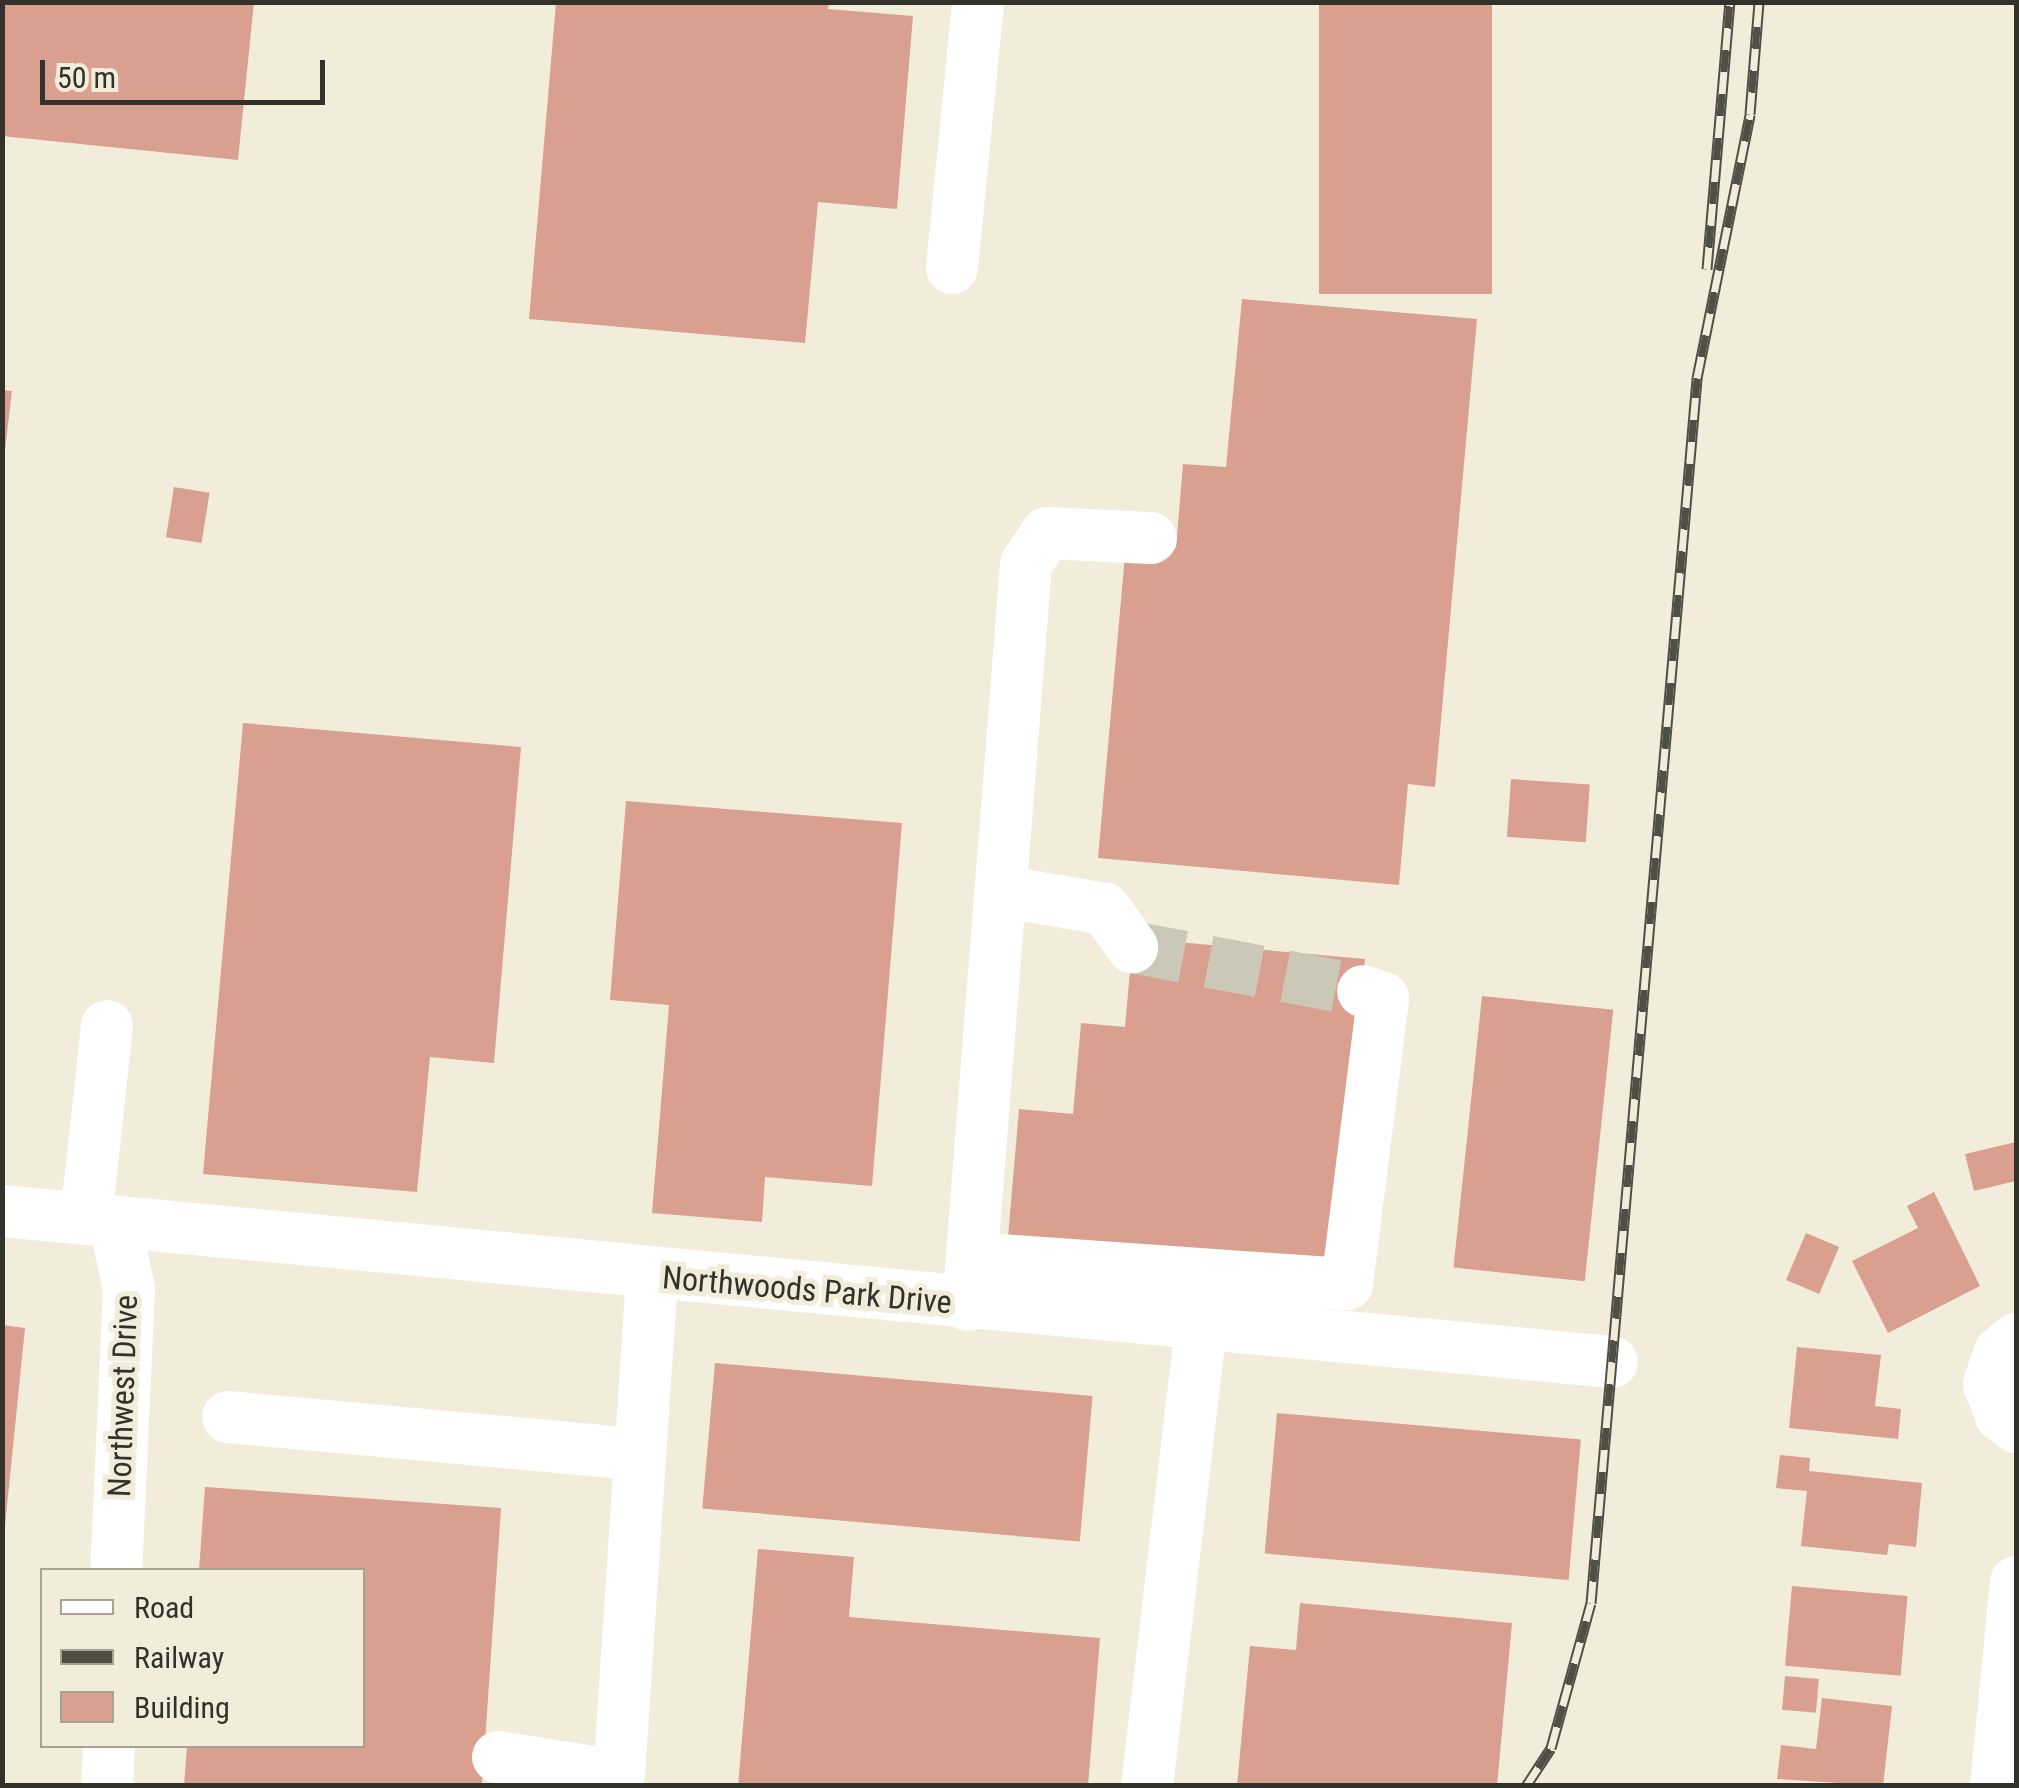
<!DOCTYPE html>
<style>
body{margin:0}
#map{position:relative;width:2019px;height:1788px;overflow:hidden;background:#f1edda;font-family:"Roboto Condensed",sans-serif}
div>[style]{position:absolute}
.building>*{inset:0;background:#d9a090;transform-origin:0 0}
.minor-tunnel>*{height:52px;margin-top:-26px;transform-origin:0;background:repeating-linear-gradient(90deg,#cbc8b7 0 52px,transparent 0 78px)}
.minor>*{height:52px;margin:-26px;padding:0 26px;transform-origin:26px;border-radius:26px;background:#fff}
.rail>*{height:11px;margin-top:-5.5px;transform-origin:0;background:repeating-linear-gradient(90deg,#f1edda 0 22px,#504f45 0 44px);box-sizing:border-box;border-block:2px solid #504f45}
span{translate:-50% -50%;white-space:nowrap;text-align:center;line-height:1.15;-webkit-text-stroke:10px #f1edda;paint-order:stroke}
.street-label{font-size:32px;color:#33322a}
.frame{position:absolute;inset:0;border:5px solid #33322a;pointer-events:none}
.legend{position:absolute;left:40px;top:1568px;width:325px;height:180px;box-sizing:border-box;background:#f1edda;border:2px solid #a5a294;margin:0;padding:12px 18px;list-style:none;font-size:30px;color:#33322a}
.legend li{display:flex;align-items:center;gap:20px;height:50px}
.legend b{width:50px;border:2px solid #a5a294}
.scale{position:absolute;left:40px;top:60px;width:285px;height:45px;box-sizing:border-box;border:5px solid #33322a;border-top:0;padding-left:12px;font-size:30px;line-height:35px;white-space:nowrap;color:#33322a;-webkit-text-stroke:8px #f1edda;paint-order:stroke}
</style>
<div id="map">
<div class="building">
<i style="clip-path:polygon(2px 2px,254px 2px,238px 160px,2px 136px)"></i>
<i style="left:1319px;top:2px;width:173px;height:292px"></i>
<i style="clip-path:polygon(556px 3px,829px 3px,828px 9px,913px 16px,897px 209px,818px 202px,805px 343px,529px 319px)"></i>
<i style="clip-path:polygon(1242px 299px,1477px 319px,1435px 787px,1408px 784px,1399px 885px,1098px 858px,1126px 544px,1176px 548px,1183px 464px,1226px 467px)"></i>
<i style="clip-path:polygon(2px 390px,12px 391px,5px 450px,2px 450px)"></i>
<i style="left:174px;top:487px;width:36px;height:51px;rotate:9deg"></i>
<i style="clip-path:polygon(243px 723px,521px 747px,494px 1063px,430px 1057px,417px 1192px,203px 1174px)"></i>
<i style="left:1511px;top:779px;width:79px;height:58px;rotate:4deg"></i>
<i style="clip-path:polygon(626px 801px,902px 823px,872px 1186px,765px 1177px,762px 1222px,652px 1213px,669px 1005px,610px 1000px)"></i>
<i style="clip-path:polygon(1133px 938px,1365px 959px,1338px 1266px,1008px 1237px,1019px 1109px,1073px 1114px,1081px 1023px,1125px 1027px)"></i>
<i style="left:1482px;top:996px;width:132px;height:273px;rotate:6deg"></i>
<i style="clip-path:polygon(2016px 1142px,2016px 1181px,1974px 1191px,1965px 1154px)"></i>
<i style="clip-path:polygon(1934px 1192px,1980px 1286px,1888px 1333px,1852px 1261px,1918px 1228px,1907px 1206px)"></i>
<i style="left:1806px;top:1233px;width:36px;height:51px;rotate:23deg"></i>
<i style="clip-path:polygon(2px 1325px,25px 1328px,5px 1526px,2px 1526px)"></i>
<i style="clip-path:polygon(1797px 1347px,1881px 1355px,1875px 1406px,1901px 1409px,1898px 1439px,1789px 1428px)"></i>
<i style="left:715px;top:1363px;width:379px;height:146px;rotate:5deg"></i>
<i style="left:1277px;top:1413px;width:305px;height:141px;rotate:5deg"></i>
<i style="clip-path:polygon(1780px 1455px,1810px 1458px,1809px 1471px,1922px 1483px,1916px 1547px,1889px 1544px,1887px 1555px,1801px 1546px,1807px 1491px,1776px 1488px)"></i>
<i style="clip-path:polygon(205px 1487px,501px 1508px,482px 1786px,184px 1786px,187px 1746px,362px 1746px,362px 1570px,199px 1570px)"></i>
<i style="clip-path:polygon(758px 1549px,854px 1557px,849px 1617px,1100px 1638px,1088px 1786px,738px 1786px)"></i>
<i style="left:1792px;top:1586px;width:116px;height:80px;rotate:5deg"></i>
<i style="clip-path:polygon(1300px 1603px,1512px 1623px,1497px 1786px,1237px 1786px,1250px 1646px,1296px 1650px)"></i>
<i style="left:1785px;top:1676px;width:34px;height:34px;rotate:5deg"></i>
<i style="clip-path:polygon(1822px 1698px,1892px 1706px,1883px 1786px,1777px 1779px,1781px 1745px,1816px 1749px)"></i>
</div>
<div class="minor-tunnel">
<i style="left:1132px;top:947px;width:235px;rotate:10.8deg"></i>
</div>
<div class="minor">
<i style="left:952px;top:268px;width:267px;rotate:-84.4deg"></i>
<i style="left:1005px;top:892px;width:101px;rotate:9.6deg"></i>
<i style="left:1105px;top:909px;width:47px;rotate:54.6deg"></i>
<i style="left:2px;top:1211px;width:1617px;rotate:5.36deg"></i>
<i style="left:86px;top:1219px;width:194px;rotate:-83.8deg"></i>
<i style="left:115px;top:1222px;width:68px;rotate:78.2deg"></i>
<i style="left:129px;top:1289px;width:281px;rotate:92.6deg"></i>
<i style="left:972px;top:1258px;width:376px;rotate:4deg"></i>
<i style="left:1347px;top:1284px;width:288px;rotate:-82.8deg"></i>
<i style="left:1383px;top:998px;width:21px;rotate:-161deg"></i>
<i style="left:968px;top:1305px;width:743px;rotate:-85.52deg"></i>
<i style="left:1026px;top:564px;width:37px;rotate:-56deg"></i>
<i style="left:1047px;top:533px;width:104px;rotate:2.8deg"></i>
<i style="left:2016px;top:1339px;width:21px;rotate:141deg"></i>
<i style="left:2000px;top:1352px;width:34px;rotate:109deg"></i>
<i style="left:1989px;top:1384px;width:34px;rotate:69deg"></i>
<i style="left:2001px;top:1416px;width:19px;rotate:36deg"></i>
<i style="left:228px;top:1417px;width:411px;rotate:5.2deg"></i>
<i style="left:498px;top:1757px;width:122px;rotate:8.9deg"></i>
<i style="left:619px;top:1776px;width:501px;rotate:-86.22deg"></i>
<i style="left:107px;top:1786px;width:40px;rotate:-87.1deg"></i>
<i style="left:1147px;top:1786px;width:464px;rotate:-83.3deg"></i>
<i style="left:1996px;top:1786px;width:205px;rotate:-84.4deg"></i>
</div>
<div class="rail">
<i style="left:1707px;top:269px;width:268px;rotate:-85.1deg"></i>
<i style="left:1526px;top:1786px;width:45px;rotate:-56.7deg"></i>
<i style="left:1551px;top:1748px;width:150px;rotate:-74.6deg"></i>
<i style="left:1591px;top:1603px;width:1230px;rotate:-85.05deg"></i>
<i style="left:1697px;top:378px;width:269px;rotate:-78.6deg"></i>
<i style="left:1750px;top:114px;width:112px;rotate:-85.4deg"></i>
</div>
<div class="street-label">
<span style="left:807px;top:1290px;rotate:5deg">Northwoods Park Drive</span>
<span style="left:123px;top:1396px;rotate:-88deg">Northwest Drive</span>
</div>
<div class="frame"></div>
<ul class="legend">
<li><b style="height:12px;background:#fff"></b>Road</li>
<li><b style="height:12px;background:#504f45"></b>Railway</li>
<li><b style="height:28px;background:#d9a090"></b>Building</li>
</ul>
<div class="scale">50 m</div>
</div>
